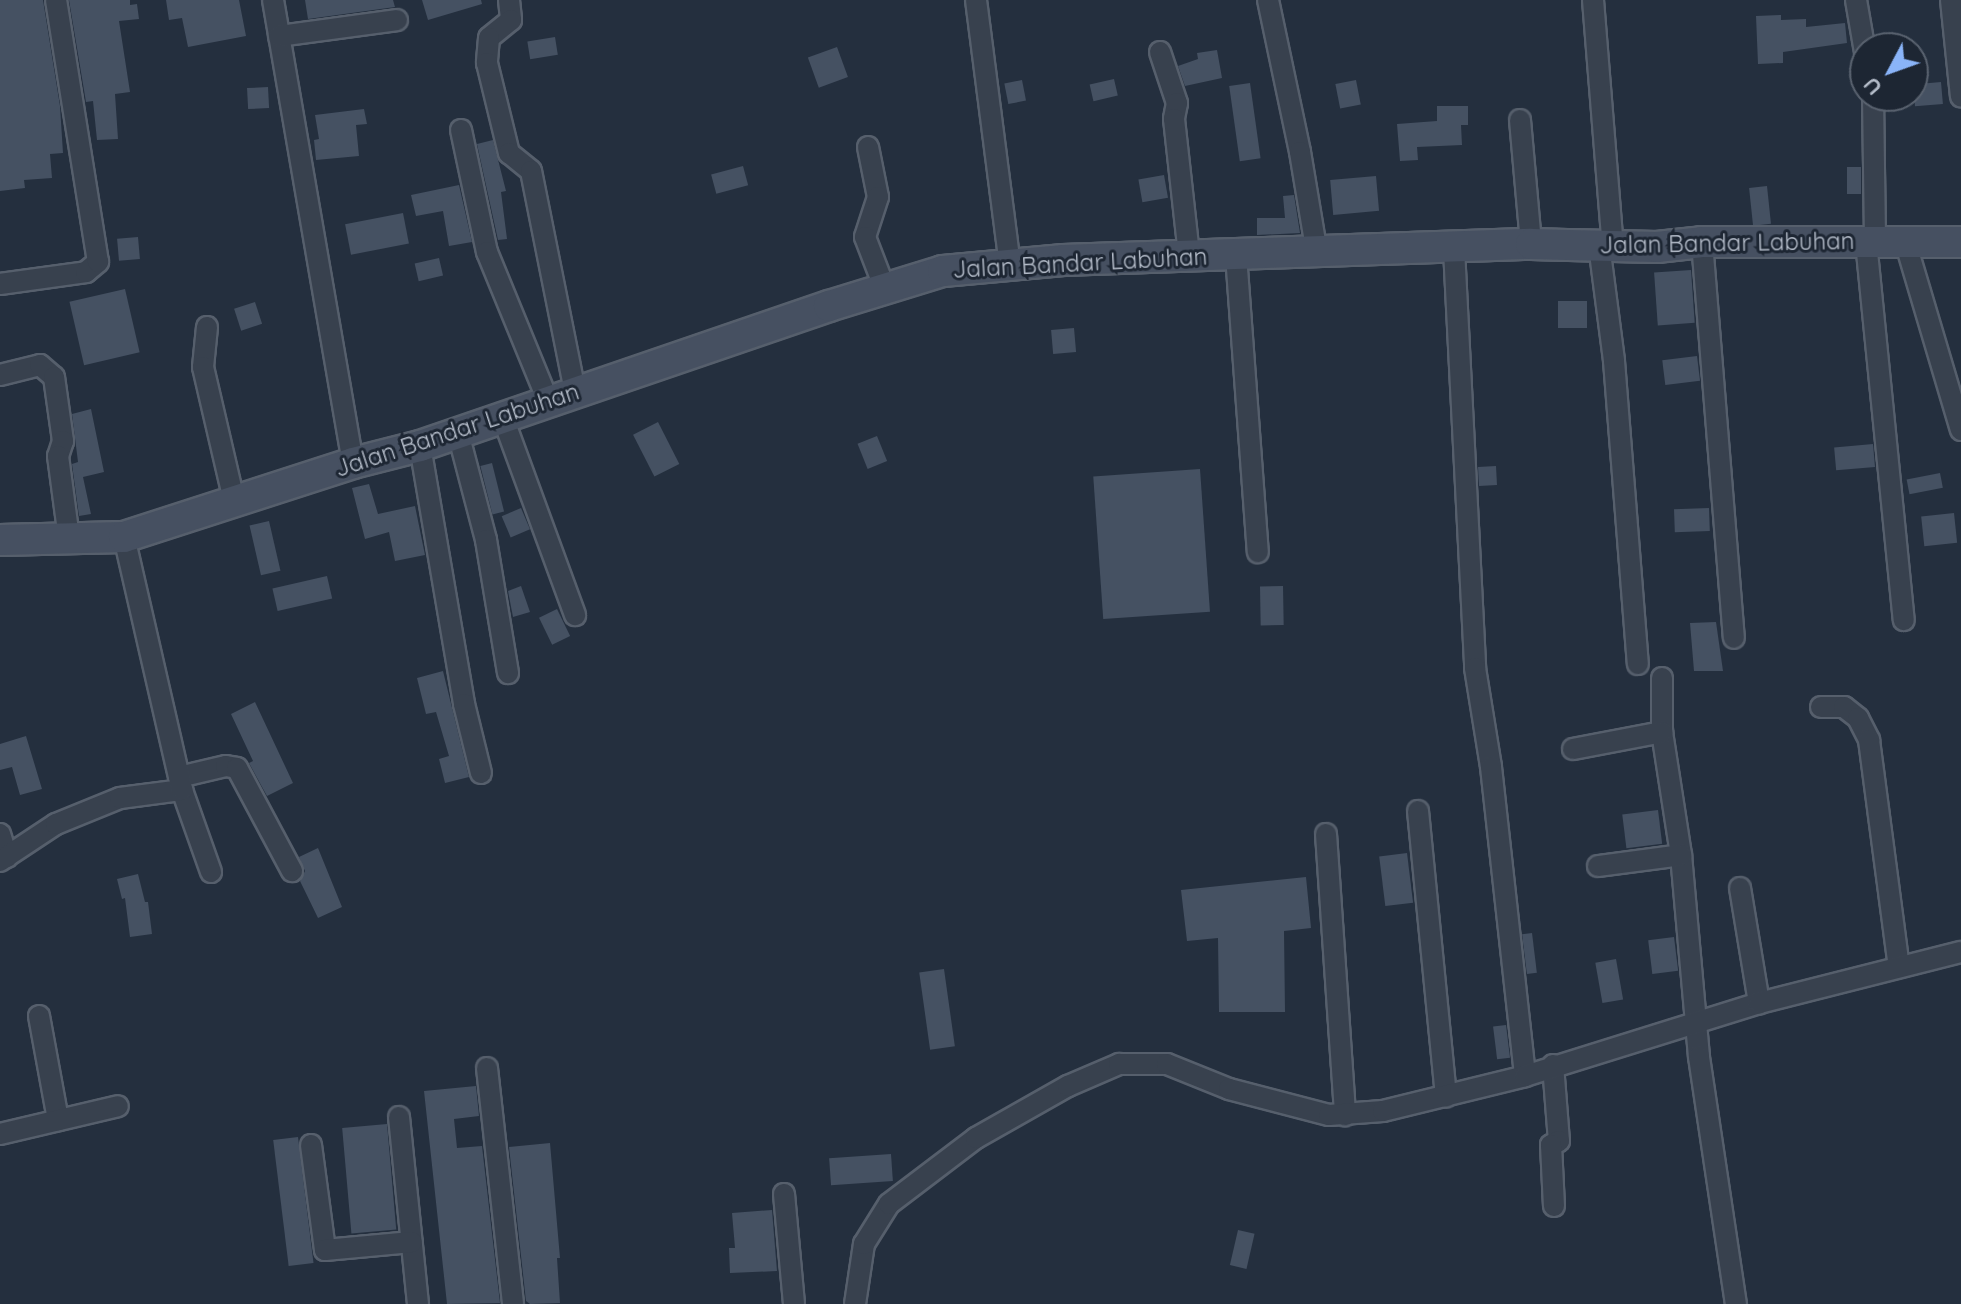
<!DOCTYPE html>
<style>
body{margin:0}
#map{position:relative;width:1961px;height:1304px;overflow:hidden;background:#242f3e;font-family:Quicksand,sans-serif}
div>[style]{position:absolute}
.building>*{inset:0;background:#455162;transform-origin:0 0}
.roads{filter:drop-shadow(2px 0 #565f6c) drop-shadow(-2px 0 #565f6c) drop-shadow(0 2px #565f6c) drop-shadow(0 -2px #565f6c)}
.street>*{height:20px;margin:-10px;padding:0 10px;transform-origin:10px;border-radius:10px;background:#38414e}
.secondary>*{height:30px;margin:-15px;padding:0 15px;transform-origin:15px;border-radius:15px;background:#465061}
span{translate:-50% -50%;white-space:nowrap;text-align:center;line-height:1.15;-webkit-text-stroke:6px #1d2633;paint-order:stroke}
.street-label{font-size:24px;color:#b4bcc9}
.north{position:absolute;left:1849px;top:32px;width:80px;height:80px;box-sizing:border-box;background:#1d2633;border:2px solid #59626f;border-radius:50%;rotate:229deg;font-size:22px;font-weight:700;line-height:32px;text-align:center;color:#b4bcc9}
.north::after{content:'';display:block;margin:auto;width:28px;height:36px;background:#8ab4f8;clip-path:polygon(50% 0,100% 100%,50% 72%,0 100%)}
</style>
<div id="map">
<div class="building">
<i style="clip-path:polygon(0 0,43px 0,60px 106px,63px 153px,50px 154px,52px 178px,24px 180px,25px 188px,0 191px)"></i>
<i style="clip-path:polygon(69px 0,130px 0,130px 5px,137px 4px,139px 19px,119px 21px,130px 92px,115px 94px,118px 139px,97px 140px,93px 101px,86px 102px)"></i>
<i style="clip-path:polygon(166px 0,239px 0,246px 36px,188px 47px,182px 18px,169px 20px)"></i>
<i style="clip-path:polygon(305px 0,393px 0,395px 7px,308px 19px)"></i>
<i style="clip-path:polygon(422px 0,481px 0,482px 4px,428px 20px)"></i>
<i style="clip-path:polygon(1781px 15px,1781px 20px,1806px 19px,1806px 27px,1845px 23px,1847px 43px,1783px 52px,1783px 63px,1758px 64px,1756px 16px)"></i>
<i style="left:555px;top:37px;width:18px;height:28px;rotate:81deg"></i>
<i style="left:837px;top:47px;width:32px;height:31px;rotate:70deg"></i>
<i style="clip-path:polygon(1217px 50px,1222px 78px,1185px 86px,1178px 66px,1198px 59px,1197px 53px)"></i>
<i style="left:1114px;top:79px;width:17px;height:25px;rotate:77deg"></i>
<i style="left:1022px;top:80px;width:21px;height:18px;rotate:79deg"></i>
<i style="left:1356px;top:80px;width:25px;height:21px;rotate:79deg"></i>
<i style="left:1941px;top:82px;width:22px;height:28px;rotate:85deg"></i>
<i style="left:1250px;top:83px;width:76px;height:21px;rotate:82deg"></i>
<i style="left:268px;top:87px;width:21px;height:21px;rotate:87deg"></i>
<i style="clip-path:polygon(1437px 106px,1468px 106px,1468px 125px,1461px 125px,1462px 145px,1417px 147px,1418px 160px,1400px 161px,1397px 124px,1437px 121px)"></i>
<i style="clip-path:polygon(364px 109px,367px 124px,356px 125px,359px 156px,316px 160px,314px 140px,319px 139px,315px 115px)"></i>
<i style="clip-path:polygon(493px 140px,506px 191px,501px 192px,507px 239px,498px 240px,477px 144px)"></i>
<i style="left:743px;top:166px;width:20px;height:33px;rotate:75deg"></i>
<i style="left:1847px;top:167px;width:14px;height:27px"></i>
<i style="left:1164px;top:175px;width:23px;height:26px;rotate:80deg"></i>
<i style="left:1376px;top:176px;width:35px;height:46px;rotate:85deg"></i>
<i style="clip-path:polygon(459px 185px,472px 242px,449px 246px,443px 211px,416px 216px,411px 195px)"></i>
<i style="left:1767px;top:186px;width:38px;height:18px;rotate:84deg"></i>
<i style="clip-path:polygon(1294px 195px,1300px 233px,1257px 235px,1257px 218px,1285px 218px,1283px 196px)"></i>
<i style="left:403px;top:213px;width:31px;height:59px;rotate:79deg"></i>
<i style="left:138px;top:237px;width:22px;height:21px;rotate:85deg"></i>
<i style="left:439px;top:258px;width:18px;height:25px;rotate:77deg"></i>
<i style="left:1691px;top:270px;width:53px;height:37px;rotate:86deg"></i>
<i style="left:125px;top:289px;width:65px;height:57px;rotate:77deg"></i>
<i style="left:1558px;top:301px;width:29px;height:27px"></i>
<i style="left:255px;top:302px;width:23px;height:22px;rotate:72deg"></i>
<i style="left:1074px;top:328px;width:24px;height:23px;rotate:85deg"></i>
<i style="left:1697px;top:356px;width:25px;height:35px;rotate:83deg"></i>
<i style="clip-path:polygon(91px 409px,104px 472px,83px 477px,91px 514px,79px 516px,72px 464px,78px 462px,72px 414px)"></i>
<i style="left:658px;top:422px;width:47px;height:28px;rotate:63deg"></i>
<i style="left:877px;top:436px;width:27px;height:21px;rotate:68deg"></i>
<i style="left:1873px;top:444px;width:23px;height:39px;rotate:85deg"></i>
<i style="left:492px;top:463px;width:50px;height:12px;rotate:76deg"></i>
<i style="left:1496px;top:466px;width:19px;height:18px;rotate:87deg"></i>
<i style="left:1200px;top:469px;width:143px;height:107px;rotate:86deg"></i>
<i style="left:1940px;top:473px;width:15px;height:34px;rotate:79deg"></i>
<i style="clip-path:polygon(369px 484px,378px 514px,415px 506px,425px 555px,395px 561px,389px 532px,365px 539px,352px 488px)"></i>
<i style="left:521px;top:508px;width:23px;height:21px;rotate:67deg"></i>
<i style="left:1709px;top:508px;width:23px;height:35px;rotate:88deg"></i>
<i style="left:1954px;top:513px;width:30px;height:33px;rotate:84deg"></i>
<i style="left:269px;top:521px;width:51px;height:20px;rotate:77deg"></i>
<i style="left:327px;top:576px;width:23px;height:56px;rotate:77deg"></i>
<i style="clip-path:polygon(521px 586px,530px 612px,513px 617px,508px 591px)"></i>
<i style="left:1283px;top:586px;width:39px;height:23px;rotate:89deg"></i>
<i style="left:557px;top:609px;width:30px;height:20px;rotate:64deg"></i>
<i style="clip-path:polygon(1716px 622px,1723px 671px,1694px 671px,1690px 623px)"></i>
<i style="clip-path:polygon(443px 671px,469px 777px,445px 783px,439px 759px,449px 756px,436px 712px,426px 714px,417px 678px)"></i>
<i style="clip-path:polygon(255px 702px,293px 783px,267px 796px,249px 763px,253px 761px,231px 714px)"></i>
<i style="clip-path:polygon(26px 736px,42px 789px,20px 795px,12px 767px,0 770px,0 744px)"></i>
<i style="left:1658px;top:810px;width:34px;height:36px;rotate:83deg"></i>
<i style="clip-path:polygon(318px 848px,342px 907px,318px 918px,300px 881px,305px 871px,299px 857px)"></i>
<i style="left:1407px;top:853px;width:50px;height:28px;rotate:83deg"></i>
<i style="clip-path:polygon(138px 874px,145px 902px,148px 902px,152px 934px,130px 937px,125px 898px,122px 899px,117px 879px)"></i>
<i style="clip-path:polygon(1306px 877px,1311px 928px,1284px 931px,1285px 1012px,1219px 1012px,1218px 938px,1187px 941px,1181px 890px)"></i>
<i style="left:1532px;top:933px;width:40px;height:10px;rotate:83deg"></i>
<i style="left:1674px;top:937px;width:34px;height:26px;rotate:83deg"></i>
<i style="left:1616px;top:959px;width:41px;height:21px;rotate:80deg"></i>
<i style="left:944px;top:969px;width:78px;height:25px;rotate:82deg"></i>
<i style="left:1506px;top:1025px;width:33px;height:13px;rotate:83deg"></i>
<i style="clip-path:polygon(476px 1086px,479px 1116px,454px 1119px,457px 1148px,482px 1146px,500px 1303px,447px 1304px,424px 1091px)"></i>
<i style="left:387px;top:1124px;width:106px;height:45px;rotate:85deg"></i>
<i style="left:298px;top:1137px;width:127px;height:25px;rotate:83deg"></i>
<i style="clip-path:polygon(550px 1143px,560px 1258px,557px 1258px,560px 1303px,530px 1304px,526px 1301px,509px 1147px)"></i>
<i style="left:891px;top:1154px;width:27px;height:62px;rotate:86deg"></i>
<i style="clip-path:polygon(772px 1210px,777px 1271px,730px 1273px,729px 1248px,735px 1248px,732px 1213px)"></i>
<i style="left:1238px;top:1230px;width:17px;height:36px;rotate:13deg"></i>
</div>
<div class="roads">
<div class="street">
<i style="left:273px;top:0;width:470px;rotate:80.2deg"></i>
<i style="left:509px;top:0;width:20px;rotate:84deg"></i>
<i style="left:511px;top:20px;width:28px;rotate:141deg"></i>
<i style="left:489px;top:38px;width:25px;rotate:95deg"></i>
<i style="left:487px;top:63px;width:93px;rotate:76.3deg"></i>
<i style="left:509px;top:153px;width:28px;rotate:39deg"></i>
<i style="left:531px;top:171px;width:225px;rotate:78.7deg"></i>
<i style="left:976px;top:0;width:267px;rotate:82.7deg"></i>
<i style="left:1268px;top:0;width:155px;rotate:78.1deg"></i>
<i style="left:1300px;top:152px;width:103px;rotate:80.5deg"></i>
<i style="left:1593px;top:0;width:247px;rotate:85.4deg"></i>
<i style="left:1856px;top:0;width:53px;rotate:80.2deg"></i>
<i style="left:1951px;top:0;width:97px;rotate:84.1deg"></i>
<i style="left:279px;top:36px;width:119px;rotate:-7.7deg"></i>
<i style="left:1160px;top:52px;width:54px;rotate:71.6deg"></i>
<i style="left:1177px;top:103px;width:16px;rotate:101deg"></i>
<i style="left:1174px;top:119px;width:137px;rotate:83.7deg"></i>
<i style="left:1873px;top:96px;width:146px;rotate:89.2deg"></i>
<i style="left:1520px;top:120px;width:124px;rotate:84.9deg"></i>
<i style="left:461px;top:130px;width:125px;rotate:78deg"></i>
<i style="left:487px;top:252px;width:161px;rotate:67.7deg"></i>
<i style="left:868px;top:147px;width:51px;rotate:78.7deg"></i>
<i style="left:878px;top:197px;width:42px;rotate:108deg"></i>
<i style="left:865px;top:237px;width:56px;rotate:69deg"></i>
<i style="left:1905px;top:241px;width:197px;rotate:73.5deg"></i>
<i style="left:1702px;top:242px;width:397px;rotate:85.4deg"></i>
<i style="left:1866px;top:242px;width:380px;rotate:84.3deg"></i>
<i style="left:1599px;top:245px;width:117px;rotate:82.6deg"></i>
<i style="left:1614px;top:361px;width:304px;rotate:85.5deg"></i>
<i style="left:1454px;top:249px;width:420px;rotate:87.1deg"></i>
<i style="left:1475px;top:668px;width:100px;rotate:80.8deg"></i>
<i style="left:1491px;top:767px;width:311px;rotate:83.7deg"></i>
<i style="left:1236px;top:255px;width:298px;rotate:85.8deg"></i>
<i style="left:0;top:284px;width:87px;rotate:-7.9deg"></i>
<i style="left:86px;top:272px;width:16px;rotate:-40deg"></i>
<i style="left:98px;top:262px;width:265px;rotate:-99.1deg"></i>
<i style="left:207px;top:327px;width:40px;rotate:95.7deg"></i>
<i style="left:203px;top:367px;width:137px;rotate:76.9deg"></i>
<i style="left:0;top:375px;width:41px;rotate:-14deg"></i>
<i style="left:40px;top:365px;width:18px;rotate:41deg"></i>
<i style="left:54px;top:377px;width:65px;rotate:82deg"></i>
<i style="left:63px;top:441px;width:16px;rotate:108deg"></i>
<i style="left:58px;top:456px;width:83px;rotate:82.4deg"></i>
<i style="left:503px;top:418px;width:210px;rotate:69.9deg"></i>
<i style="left:458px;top:433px;width:111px;rotate:75.3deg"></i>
<i style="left:486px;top:540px;width:135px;rotate:80.6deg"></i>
<i style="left:420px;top:446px;width:262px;rotate:80.3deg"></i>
<i style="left:464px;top:704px;width:71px;rotate:76.2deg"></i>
<i style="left:1662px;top:678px;width:54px;rotate:90deg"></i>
<i style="left:1662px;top:732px;width:124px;rotate:81.2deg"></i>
<i style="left:1681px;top:855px;width:203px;rotate:84.9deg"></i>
<i style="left:1699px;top:1057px;width:250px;rotate:81.5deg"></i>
<i style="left:1821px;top:707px;width:23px"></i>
<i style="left:1844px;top:707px;width:18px;rotate:38deg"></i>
<i style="left:1858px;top:718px;width:25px;rotate:63deg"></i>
<i style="left:1869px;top:740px;width:229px;rotate:82.5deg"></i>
<i style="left:1573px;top:749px;width:91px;rotate:-10.8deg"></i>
<i style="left:179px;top:777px;width:48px;rotate:-13.2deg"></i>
<i style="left:226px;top:766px;width:11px;rotate:10deg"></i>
<i style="left:237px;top:768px;width:117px;rotate:61.9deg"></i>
<i style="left:182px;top:790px;width:87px;rotate:70.5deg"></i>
<i style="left:1418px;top:811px;width:287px;rotate:84.4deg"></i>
<i style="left:0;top:834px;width:24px;rotate:73deg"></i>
<i style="left:1326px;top:834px;width:282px;rotate:86.1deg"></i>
<i style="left:0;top:861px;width:67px;rotate:-33.5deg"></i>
<i style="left:56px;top:824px;width:69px;rotate:-22.1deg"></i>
<i style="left:120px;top:798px;width:63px;rotate:-7.4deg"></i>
<i style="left:182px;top:790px;width:260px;rotate:-102.9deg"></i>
<i style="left:1598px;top:866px;width:84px;rotate:-7.5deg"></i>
<i style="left:1740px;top:888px;width:117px;rotate:80.6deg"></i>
<i style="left:39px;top:1016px;width:106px;rotate:79.6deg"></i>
<i style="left:1553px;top:1065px;width:76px;rotate:85.5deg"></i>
<i style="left:1559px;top:1141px;width:9px;rotate:153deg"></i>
<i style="left:1551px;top:1145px;width:61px;rotate:87.2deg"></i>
<i style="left:487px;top:1068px;width:237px;rotate:83.7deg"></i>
<i style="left:399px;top:1117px;width:188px;rotate:84.2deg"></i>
<i style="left:0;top:1134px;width:121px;rotate:-13.3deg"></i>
<i style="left:311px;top:1145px;width:106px;rotate:82.4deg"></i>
<i style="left:325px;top:1250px;width:87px;rotate:-5.3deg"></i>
<i style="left:784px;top:1194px;width:110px;rotate:84.8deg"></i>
<i style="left:855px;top:1304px;width:61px;rotate:-81.5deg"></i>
<i style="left:864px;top:1244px;width:47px;rotate:-58deg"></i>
<i style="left:889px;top:1204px;width:109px;rotate:-37.2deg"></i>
<i style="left:976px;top:1138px;width:106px;rotate:-29.5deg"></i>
<i style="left:1068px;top:1086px;width:56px;rotate:-23.3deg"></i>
<i style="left:1119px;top:1064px;width:48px"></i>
<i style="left:1167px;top:1064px;width:67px;rotate:22deg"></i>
<i style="left:1229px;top:1089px;width:103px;rotate:14.6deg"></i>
<i style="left:1329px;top:1115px;width:54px;rotate:-4.2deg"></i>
<i style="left:1383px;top:1111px;width:146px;rotate:-13.8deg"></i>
<i style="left:1525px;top:1076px;width:245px;rotate:-17.3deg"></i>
<i style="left:1759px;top:1003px;width:208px;rotate:-14.2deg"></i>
</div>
<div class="secondary">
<i style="left:0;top:540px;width:124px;rotate:-1.4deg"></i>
<i style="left:124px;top:537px;width:241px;rotate:-17.9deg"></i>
<i style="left:353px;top:463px;width:69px;rotate:-14.2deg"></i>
<i style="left:420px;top:446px;width:432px;rotate:-18.9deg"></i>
<i style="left:829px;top:306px;width:119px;rotate:-17.1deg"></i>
<i style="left:943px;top:271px;width:121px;rotate:-5.2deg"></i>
<i style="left:1063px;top:260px;width:468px;rotate:-2deg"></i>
<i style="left:1531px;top:244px;width:126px;rotate:1.4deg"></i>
<i style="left:1657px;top:247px;width:45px;rotate:-6.3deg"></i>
<i style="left:1702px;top:242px;width:259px"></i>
</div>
</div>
<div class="street-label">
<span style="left:1727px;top:243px;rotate:-1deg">Jalan Bandar Labuhan</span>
<span style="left:1080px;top:263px;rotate:-3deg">Jalan Bandar Labuhan</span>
<span style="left:457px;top:430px;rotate:-18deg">Jalan Bandar Labuhan</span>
</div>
<div class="north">U</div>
</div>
